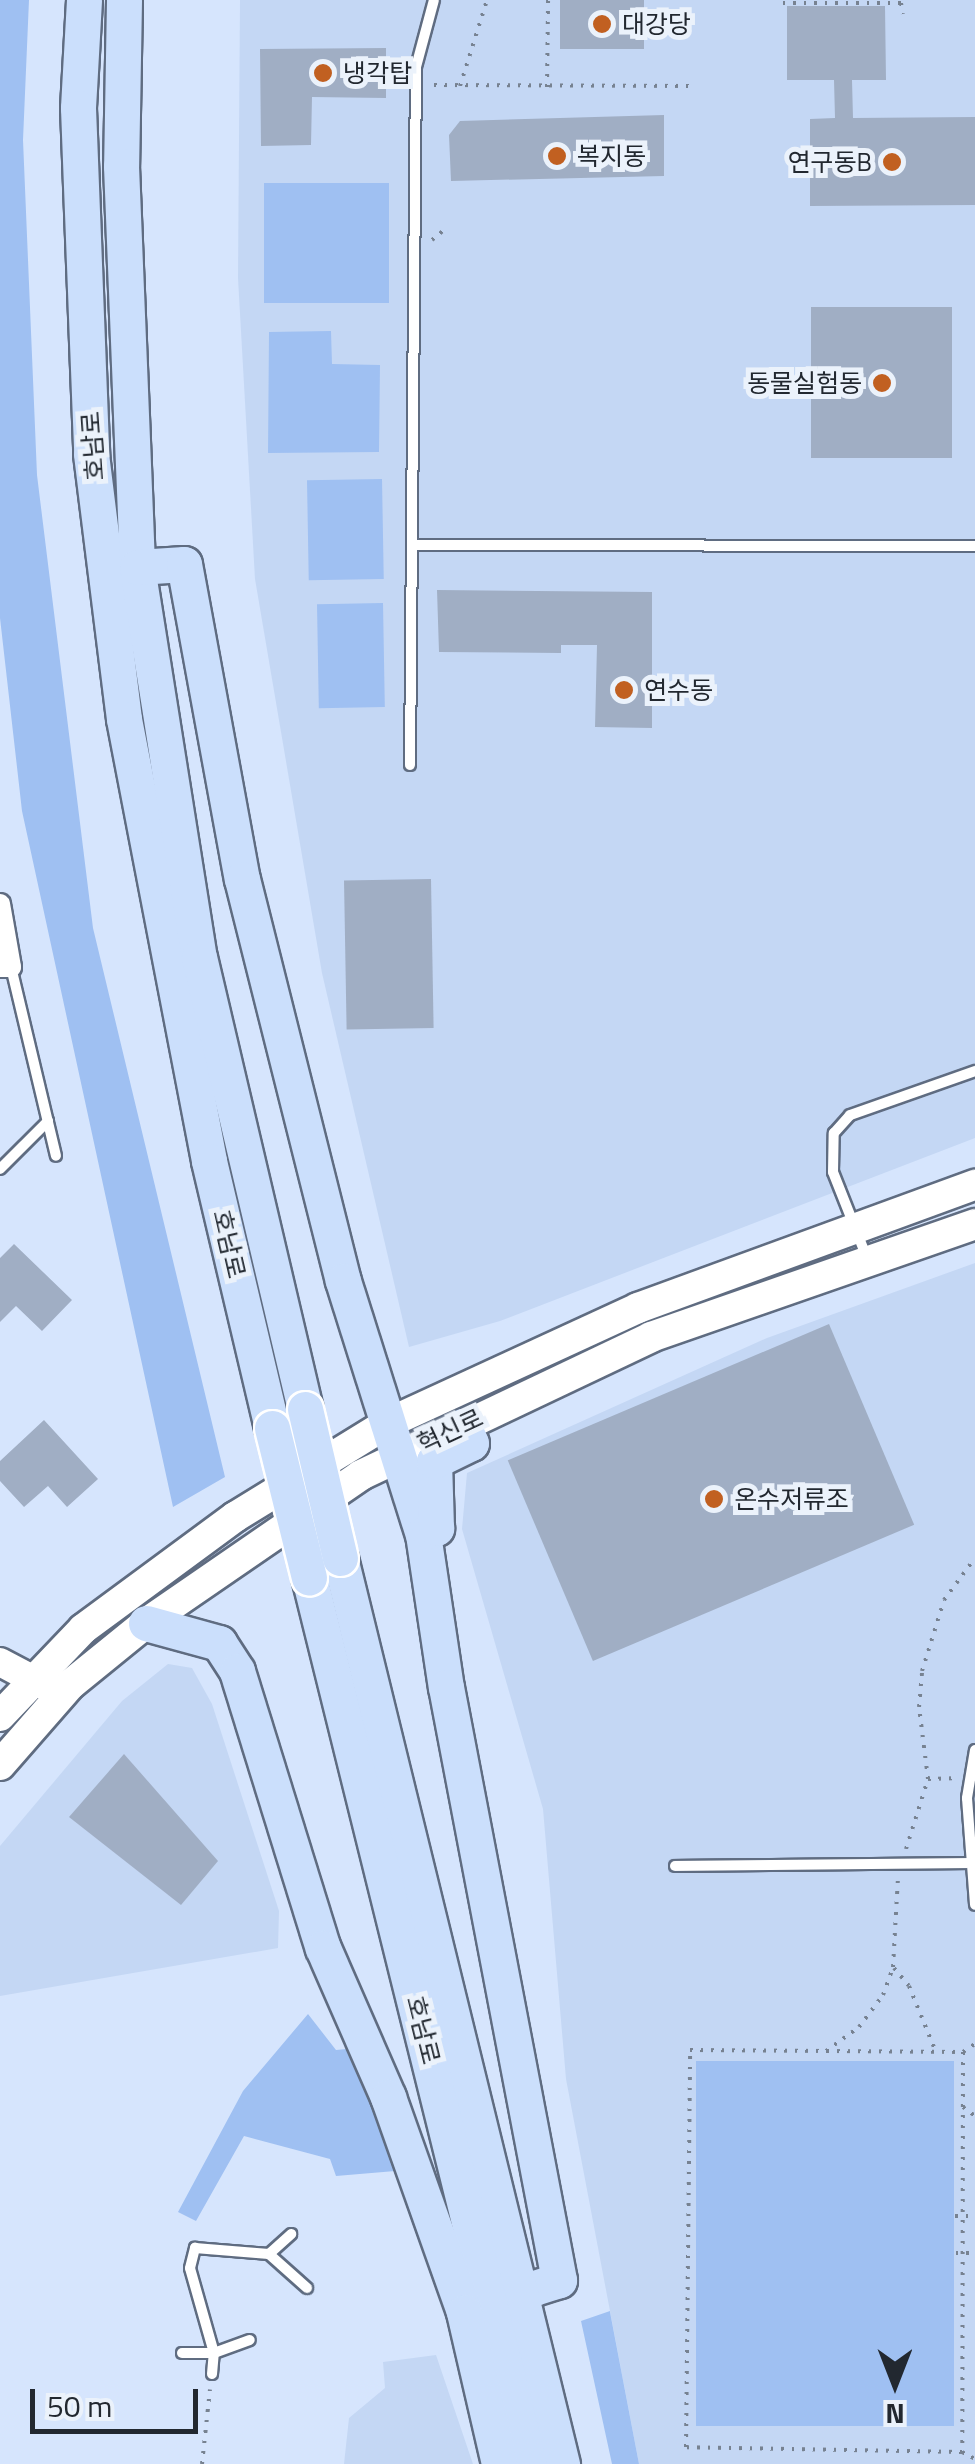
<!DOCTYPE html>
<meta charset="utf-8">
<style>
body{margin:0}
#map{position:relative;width:975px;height:2464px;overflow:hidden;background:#d6e5fd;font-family:"Titillium Web","Noto Sans KR",sans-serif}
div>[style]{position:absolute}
.built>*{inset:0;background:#c4d7f4}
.green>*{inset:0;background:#9fc0f2;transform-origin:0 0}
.building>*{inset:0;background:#a0aec4;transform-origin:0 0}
.path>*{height:4px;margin-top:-2px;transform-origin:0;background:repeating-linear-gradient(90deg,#778291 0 2.5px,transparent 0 10.5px)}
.roads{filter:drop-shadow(2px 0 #5f6c81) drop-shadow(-2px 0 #5f6c81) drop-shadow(0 2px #5f6c81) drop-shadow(0 -2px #5f6c81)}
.service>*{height:10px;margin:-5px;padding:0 5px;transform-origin:5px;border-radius:5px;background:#fff}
.minor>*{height:20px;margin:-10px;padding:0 10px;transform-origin:10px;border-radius:10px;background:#fff}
.tertiary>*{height:28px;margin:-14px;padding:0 14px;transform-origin:14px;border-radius:14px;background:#fff}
.secondary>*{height:30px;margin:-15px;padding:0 15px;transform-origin:15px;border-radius:15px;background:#fff}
.trunk>*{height:35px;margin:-17.5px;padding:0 17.5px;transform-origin:17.5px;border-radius:17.5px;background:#cbdffc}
.bridges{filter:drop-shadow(2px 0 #fff) drop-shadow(-2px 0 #fff) drop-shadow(0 2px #fff) drop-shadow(0 -2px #fff)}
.trunk-bridge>*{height:35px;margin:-17.5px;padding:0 17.5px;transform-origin:17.5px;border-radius:17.5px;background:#cbdffc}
.dots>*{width:28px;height:28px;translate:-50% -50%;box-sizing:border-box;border:5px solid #ebf2fb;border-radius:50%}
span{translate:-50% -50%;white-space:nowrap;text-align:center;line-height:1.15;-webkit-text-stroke:10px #ebf2fb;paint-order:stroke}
.poi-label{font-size:25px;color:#222830}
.left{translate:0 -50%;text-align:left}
.right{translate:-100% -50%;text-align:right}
.street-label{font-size:25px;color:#222830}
.north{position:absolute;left:845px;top:2334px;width:100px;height:100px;-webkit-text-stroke:8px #ebf2fb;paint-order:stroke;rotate:180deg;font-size:28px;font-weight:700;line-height:40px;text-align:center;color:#222830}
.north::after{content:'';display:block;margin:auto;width:35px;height:45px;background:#222830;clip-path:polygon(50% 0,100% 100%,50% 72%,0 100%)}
.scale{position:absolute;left:30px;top:2389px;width:168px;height:45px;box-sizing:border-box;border:5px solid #222830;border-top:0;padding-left:12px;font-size:30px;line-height:35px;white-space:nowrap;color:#222830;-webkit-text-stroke:8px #ebf2fb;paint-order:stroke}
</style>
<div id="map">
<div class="built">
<i style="clip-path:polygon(240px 0,975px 0,975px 1138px,500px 1321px,409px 1347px,322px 973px,255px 579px,238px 278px)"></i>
<i style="clip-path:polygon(975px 1263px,975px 2464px,639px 2464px,566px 2079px,543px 1809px,462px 1529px,467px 1473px,767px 1338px)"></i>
<i style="clip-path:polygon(168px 1664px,192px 1668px,212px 1704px,279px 1911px,278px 1948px,0 1996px,0 1846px,122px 1701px)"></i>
<i style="clip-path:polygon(436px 2355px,473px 2464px,344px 2464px,349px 2418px,385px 2388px,383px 2362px)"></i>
</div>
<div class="green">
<i style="clip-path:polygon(0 0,29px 0,23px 140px,37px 475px,93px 928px,225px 1477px,173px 1507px,22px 811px,0 618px)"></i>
<i style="left:389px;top:183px;width:120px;height:125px;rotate:90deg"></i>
<i style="clip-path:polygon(331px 331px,332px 364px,380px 365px,379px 452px,268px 453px,269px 332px)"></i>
<i style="left:382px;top:479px;width:100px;height:75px;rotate:89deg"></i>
<i style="left:383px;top:603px;width:104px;height:66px;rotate:89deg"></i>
<i style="clip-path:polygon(308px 2014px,336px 2050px,358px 2048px,407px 2170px,336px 2176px,330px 2159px,244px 2136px,196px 2221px,178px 2212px,243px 2091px)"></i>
<i style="left:696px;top:2061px;width:258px;height:365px"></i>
<i style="clip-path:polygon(610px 2311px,610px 2312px,639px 2464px,612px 2464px,581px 2321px)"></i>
</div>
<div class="building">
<i style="left:560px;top:0;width:84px;height:49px"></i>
<i style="clip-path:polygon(787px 6px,885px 6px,886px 80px,852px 80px,853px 118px,975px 117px,975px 205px,810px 206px,810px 119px,835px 118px,834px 80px,787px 80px)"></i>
<i style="clip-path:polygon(386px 48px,386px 98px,312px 97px,311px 145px,261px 146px,260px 49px)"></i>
<i style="clip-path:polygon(664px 115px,664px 176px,451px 181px,449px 135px,460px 121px)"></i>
<i style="left:811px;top:307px;width:141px;height:151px"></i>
<i style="clip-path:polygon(437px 590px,652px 592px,652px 728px,595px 727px,597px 645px,561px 645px,561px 653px,439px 652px)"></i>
<i style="left:431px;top:879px;width:149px;height:87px;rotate:89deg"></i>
<i style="clip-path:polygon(14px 1244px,72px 1300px,42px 1331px,16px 1306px,0 1322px,0 1258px)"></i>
<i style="left:829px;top:1324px;width:218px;height:349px;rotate:67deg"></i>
<i style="clip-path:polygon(44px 1420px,98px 1479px,67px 1507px,48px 1486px,24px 1507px,0 1481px,0 1461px)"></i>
<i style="clip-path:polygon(124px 1754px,218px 1861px,181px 1905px,69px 1817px)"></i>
</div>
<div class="path">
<i style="left:783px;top:3px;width:118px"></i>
<i style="left:901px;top:3px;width:11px;rotate:80deg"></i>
<i style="left:434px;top:85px;width:260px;rotate:0.2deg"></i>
<i style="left:460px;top:86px;width:90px;rotate:-72.6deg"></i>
<i style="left:547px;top:87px;width:87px;rotate:-89.3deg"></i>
<i style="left:432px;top:240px;width:16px;rotate:-40deg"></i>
<i style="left:928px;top:1779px;width:73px;rotate:-97.1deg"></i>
<i style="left:919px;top:1707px;width:36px;rotate:-85deg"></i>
<i style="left:922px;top:1671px;width:74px;rotate:-72.8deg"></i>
<i style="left:944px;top:1600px;width:52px;rotate:-53.6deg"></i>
<i style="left:906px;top:1849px;width:73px;rotate:-72.6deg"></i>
<i style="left:928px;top:1779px;width:25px;rotate:-2deg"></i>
<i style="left:894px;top:1968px;width:23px;rotate:50deg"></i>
<i style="left:909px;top:1986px;width:71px;rotate:67.8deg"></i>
<i style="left:826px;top:2051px;width:41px;rotate:-36deg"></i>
<i style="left:859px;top:2027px;width:40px;rotate:-53deg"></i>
<i style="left:883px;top:1995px;width:30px;rotate:-70deg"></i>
<i style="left:893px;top:1967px;width:90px;rotate:-86.8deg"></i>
<i style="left:963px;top:2052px;width:400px;rotate:90.1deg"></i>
<i style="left:962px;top:2452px;width:276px;rotate:-179deg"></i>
<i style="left:686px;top:2447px;width:397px;rotate:-89.4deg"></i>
<i style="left:690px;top:2050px;width:273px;rotate:0.4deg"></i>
<i style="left:963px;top:2052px;width:14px;rotate:-34deg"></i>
<i style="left:963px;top:2107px;width:15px;rotate:37deg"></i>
<i style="left:955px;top:2216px;width:20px"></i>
<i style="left:956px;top:2253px;width:19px"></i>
<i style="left:962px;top:2452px;width:15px;rotate:28deg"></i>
<i style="left:202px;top:2464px;width:75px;rotate:-83.9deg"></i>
</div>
<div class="roads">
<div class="service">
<i style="left:413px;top:545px;width:562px;rotate:0.1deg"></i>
<i style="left:410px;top:765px;width:698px;rotate:-89.51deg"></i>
<i style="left:416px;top:67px;width:69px;rotate:-75deg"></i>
<i style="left:11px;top:967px;width:194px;rotate:76.6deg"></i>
<i style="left:0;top:1169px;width:68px;rotate:-45deg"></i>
<i style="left:867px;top:1258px;width:92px;rotate:-111.6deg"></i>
<i style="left:833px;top:1172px;width:39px;rotate:-89deg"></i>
<i style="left:834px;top:1133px;width:24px;rotate:-48deg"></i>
<i style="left:850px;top:1115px;width:133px;rotate:-19.4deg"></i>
<i style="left:975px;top:1750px;width:49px;rotate:99.5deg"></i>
<i style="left:967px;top:1798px;width:107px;rotate:85.7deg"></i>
<i style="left:675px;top:1866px;width:292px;rotate:-0.6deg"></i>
<i style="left:269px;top:2254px;width:51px;rotate:41.8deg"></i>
<i style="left:182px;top:2353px;width:32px"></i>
<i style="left:214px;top:2353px;width:38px;rotate:-20deg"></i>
<i style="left:212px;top:2374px;width:21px;rotate:-85deg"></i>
<i style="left:214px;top:2353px;width:88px;rotate:-105.8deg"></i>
<i style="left:190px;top:2268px;width:21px;rotate:-76deg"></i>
<i style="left:195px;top:2248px;width:74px;rotate:4.6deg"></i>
<i style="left:269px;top:2254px;width:30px;rotate:-42deg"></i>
</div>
<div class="minor">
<i style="left:0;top:904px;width:64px;rotate:80.1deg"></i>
<i style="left:11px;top:967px;width:11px;rotate:180deg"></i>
</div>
<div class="tertiary">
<i style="left:0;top:1662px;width:58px;rotate:27.9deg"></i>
</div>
<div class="secondary">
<i style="left:0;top:1716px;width:120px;rotate:-46.3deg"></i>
<i style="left:83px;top:1629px;width:189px;rotate:-36.4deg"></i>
<i style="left:235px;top:1517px;width:180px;rotate:-31.6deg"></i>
<i style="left:388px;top:1423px;width:275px;rotate:-24.7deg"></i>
<i style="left:638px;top:1308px;width:359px;rotate:-20.1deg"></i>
<i style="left:0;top:1765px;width:108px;rotate:-48.8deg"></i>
<i style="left:71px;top:1684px;width:97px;rotate:-39.1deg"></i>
<i style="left:146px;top:1623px;width:261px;rotate:-34.5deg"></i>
<i style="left:361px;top:1475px;width:321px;rotate:-25.4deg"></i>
<i style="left:651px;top:1337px;width:343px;rotate:-19.2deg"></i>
</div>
<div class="trunk">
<i style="left:84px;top:0;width:108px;rotate:93.2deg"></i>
<i style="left:78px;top:108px;width:346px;rotate:87.8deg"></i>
<i style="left:91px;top:454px;width:267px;rotate:82.9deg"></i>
<i style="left:124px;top:719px;width:450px;rotate:79.1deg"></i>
<i style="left:209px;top:1161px;width:274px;rotate:76.7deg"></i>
<i style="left:124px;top:0;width:166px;rotate:91deg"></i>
<i style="left:121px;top:166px;width:401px;rotate:87.7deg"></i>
<i style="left:137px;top:567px;width:395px;rotate:81deg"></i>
<i style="left:199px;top:957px;width:464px;rotate:76.8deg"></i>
<i style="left:137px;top:567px;width:47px;rotate:-3.7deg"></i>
<i style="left:184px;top:564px;width:320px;rotate:79.6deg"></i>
<i style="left:242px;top:879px;width:414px;rotate:75.9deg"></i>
<i style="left:343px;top:1281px;width:265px;rotate:72.5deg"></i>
<i style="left:423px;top:1534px;width:155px;rotate:81.5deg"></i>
<i style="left:446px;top:1687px;width:604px;rotate:79.21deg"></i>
<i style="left:559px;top:2280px;width:38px;rotate:162deg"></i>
<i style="left:429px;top:1531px;width:8px;rotate:-23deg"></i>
<i style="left:436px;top:1528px;width:67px;rotate:-91.7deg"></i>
<i style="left:434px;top:1461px;width:41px;rotate:-25.9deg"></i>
<i style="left:471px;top:1443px;width:19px;rotate:-115deg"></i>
<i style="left:340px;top:1558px;width:933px;rotate:76.23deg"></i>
<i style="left:309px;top:1577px;width:914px;rotate:76.07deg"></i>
<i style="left:146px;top:1623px;width:76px;rotate:15.3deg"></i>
<i style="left:219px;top:1643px;width:33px;rotate:57deg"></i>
<i style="left:237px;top:1671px;width:290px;rotate:72.8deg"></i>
<i style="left:323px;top:1948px;width:163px;rotate:66.4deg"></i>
<i style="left:388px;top:2097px;width:228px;rotate:70.5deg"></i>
<i style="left:464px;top:2312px;width:156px;rotate:77deg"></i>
</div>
</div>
<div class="bridges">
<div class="trunk-bridge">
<i style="left:305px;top:1409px;width:153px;rotate:76.8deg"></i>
<i style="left:272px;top:1428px;width:154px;rotate:76.1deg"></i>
</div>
</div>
<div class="dots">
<i style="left:602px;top:24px;background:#c16021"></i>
<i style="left:323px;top:73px;background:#c16021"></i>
<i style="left:557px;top:156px;background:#c16021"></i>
<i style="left:892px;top:162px;background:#c16021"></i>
<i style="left:882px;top:383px;background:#c16021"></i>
<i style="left:624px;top:690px;background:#c16021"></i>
<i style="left:714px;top:1499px;background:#c16021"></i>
</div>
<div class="poi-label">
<span class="left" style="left:622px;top:24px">대강당</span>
<span class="left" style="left:343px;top:73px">냉각탑</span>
<span class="left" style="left:577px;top:156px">복지동</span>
<span class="right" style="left:872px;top:162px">연구동B</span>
<span class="right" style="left:862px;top:383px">동물실험동</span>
<span class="left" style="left:644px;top:690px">연수동</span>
<span class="left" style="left:734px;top:1499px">온수저류조</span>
</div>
<div class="street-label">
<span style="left:93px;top:446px;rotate:-94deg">호남로</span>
<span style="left:229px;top:1244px;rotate:77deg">호남로</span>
<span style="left:450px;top:1431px;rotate:-25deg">혁신로</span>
<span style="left:423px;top:2030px;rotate:76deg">호남로</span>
</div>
<div class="north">N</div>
<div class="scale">50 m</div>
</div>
